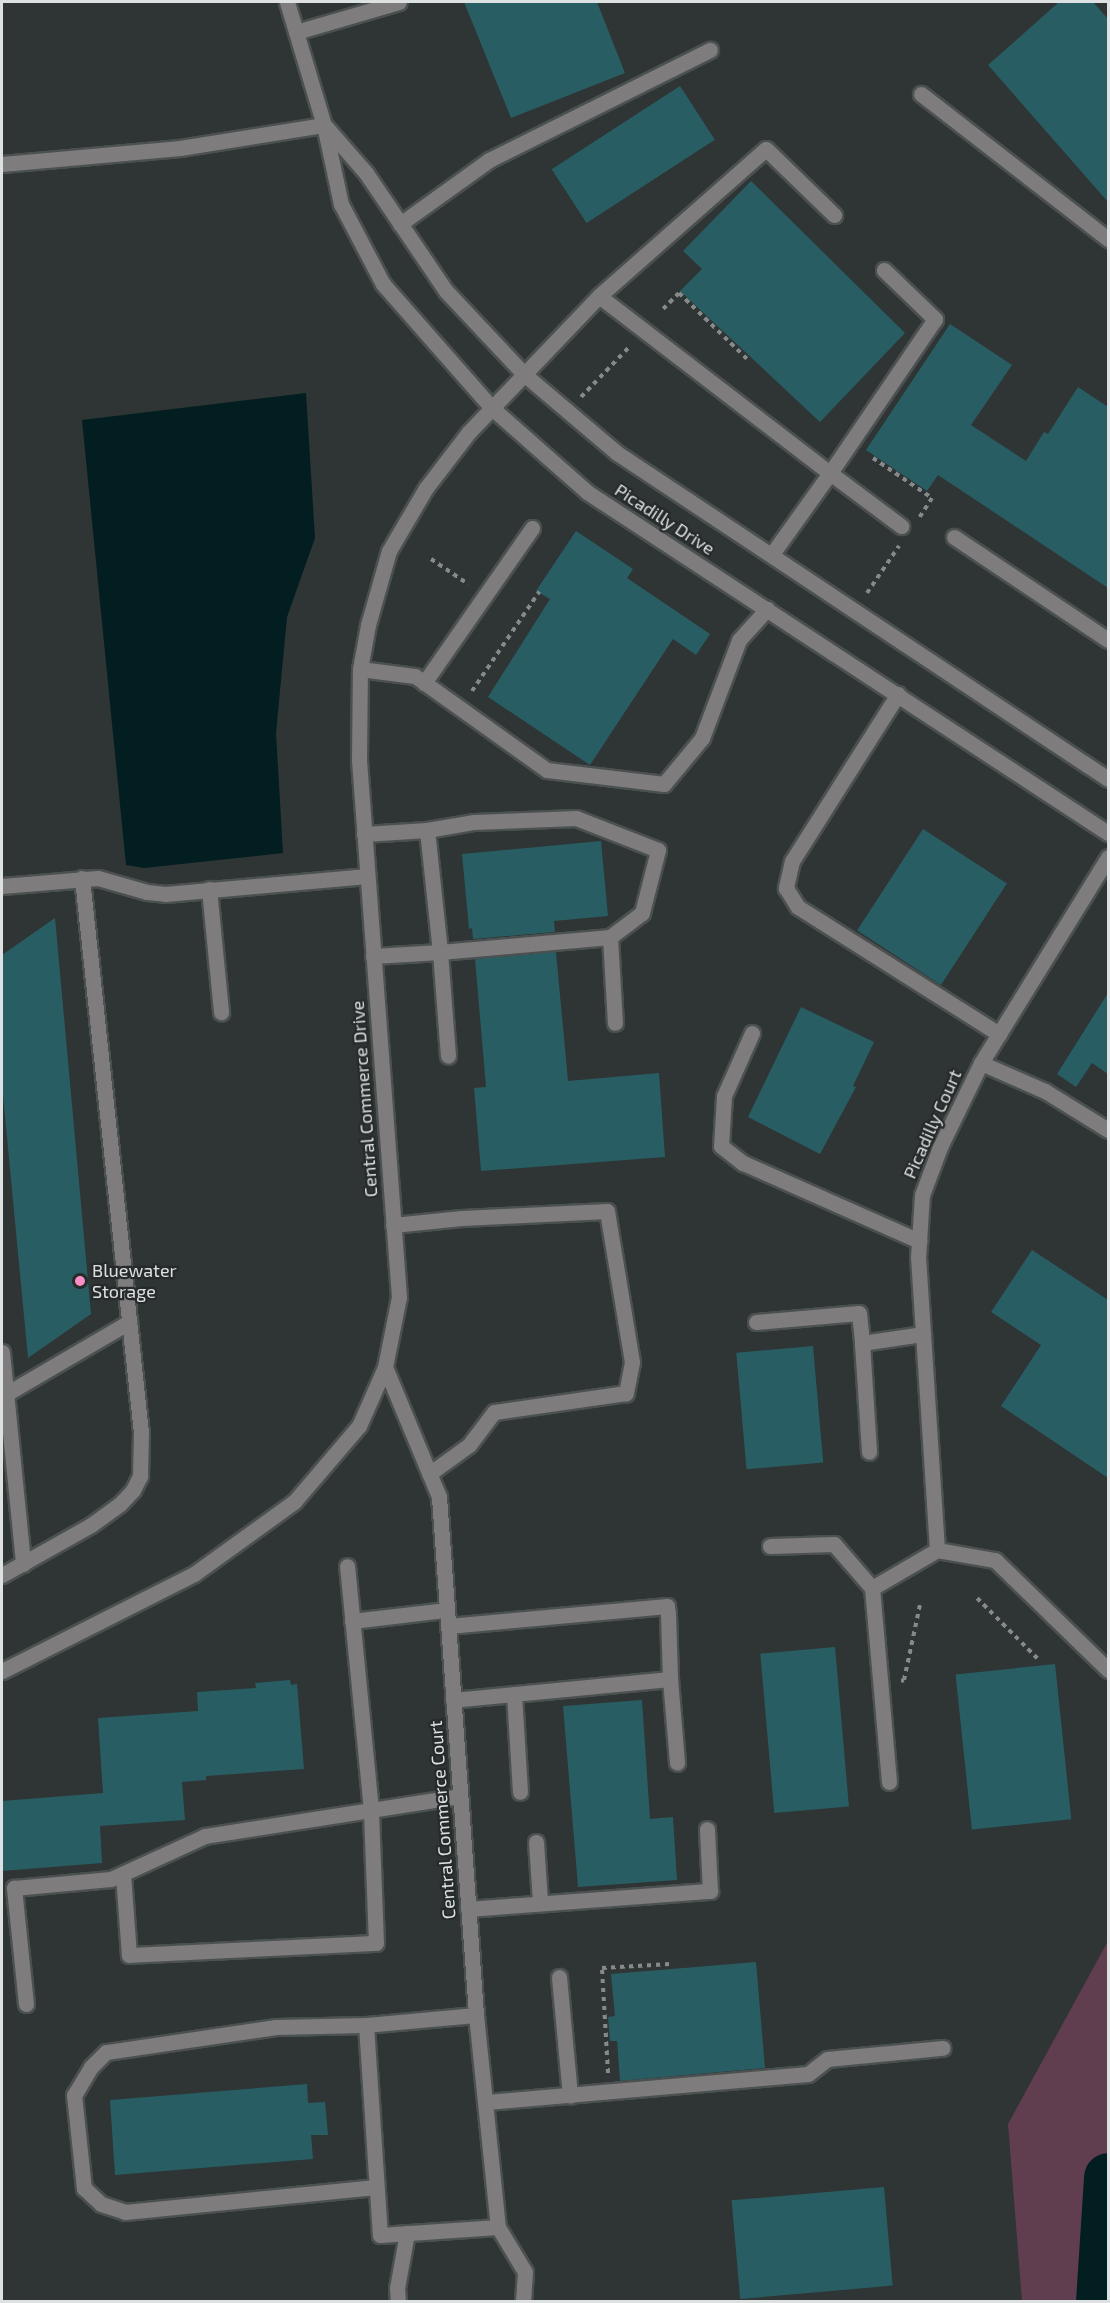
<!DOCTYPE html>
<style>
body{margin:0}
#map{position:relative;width:1110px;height:2303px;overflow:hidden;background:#2f3434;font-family:"Exo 2",sans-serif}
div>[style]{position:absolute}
.green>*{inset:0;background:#613e4f}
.water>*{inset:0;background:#021e20}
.river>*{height:48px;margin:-24px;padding:0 24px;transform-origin:24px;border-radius:24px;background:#021e20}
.building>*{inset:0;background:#285e63;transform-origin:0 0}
.path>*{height:4px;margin-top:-2px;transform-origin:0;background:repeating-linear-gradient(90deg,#868a8b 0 4.5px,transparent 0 9px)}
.roads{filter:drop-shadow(2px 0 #4b5050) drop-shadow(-2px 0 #4b5050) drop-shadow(0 2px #4b5050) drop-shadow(0 -2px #4b5050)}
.minor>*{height:15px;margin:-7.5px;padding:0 7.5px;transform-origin:7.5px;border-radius:7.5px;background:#7e7c7d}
.dots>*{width:16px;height:16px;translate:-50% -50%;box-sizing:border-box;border:3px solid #262a2a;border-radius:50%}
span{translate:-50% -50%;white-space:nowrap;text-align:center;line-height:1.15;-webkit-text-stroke:4.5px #262a2a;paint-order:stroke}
.street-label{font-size:18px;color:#dee1e2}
.poi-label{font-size:18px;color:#dee1e2}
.left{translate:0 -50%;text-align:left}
.frame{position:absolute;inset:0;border:3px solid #dee1e2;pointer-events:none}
</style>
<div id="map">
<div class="green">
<i style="clip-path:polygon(1108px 1941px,1108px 2301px,1022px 2301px,1008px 2124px)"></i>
</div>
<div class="water">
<i style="clip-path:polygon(306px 393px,315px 538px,287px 617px,276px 733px,283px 853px,144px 868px,126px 865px,82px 420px)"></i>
</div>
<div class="river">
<i style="left:1100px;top:2302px;width:125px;rotate:-86.3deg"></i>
</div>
<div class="building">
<i style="clip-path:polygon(464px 2px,597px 2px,625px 73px,511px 118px)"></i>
<i style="clip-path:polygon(1059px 2px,1093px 2px,1108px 19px,1108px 202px,988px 65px)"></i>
<i style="left:680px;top:86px;width:64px;height:153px;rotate:57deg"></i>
<i style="clip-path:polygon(751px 181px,905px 333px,820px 422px,680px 291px,702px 269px,683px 251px)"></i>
<i style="clip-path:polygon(950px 324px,1012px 365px,971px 425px,1026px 461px,1044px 432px,1048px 434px,1078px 387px,1108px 407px,1108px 588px,938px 475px,927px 491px,866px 450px)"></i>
<i style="clip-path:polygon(576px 531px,633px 569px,627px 578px,710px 634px,696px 655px,673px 639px,590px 765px,488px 697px,550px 599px,536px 591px)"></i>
<i style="left:923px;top:829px;width:100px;height:121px;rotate:33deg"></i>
<i style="clip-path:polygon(601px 841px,608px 916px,554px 921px,555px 932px,473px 939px,472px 928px,469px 929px,462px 854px)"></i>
<i style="clip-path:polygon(55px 918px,91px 1314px,28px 1358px,2px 1085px,2px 955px)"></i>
<i style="clip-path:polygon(556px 952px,568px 1081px,659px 1073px,665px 1157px,481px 1171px,474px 1088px,486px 1087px,475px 959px)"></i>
<i style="clip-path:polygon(1108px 993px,1108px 1074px,1092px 1063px,1076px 1087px,1057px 1074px)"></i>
<i style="clip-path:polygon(801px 1007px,874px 1042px,853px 1086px,856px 1087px,820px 1154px,748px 1117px)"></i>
<i style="clip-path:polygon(1032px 1250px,1108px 1300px,1108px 1478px,1001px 1406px,1041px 1345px,991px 1312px)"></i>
<i style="left:813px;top:1346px;width:117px;height:77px;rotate:85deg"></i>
<i style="left:835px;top:1647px;width:160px;height:75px;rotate:85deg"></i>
<i style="left:1055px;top:1664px;width:156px;height:100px;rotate:84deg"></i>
<i style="clip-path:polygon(290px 1680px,291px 1685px,297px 1684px,304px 1769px,206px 1776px,206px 1780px,182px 1782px,185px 1820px,100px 1826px,102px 1863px,2px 1871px,2px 1801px,103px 1793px,98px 1718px,198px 1711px,197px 1692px,256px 1688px,255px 1683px)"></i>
<i style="clip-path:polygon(642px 1700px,650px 1819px,673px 1817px,677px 1880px,578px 1887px,563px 1706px)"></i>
<i style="clip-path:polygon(756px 1962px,765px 2068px,620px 2081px,617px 2041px,610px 2041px,608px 2017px,615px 2016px,611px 1974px)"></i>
<i style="clip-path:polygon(307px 2084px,308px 2103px,325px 2102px,328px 2135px,311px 2135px,313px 2159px,115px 2175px,110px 2100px)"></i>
<i style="left:884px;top:2187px;width:99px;height:153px;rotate:85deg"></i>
</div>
<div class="path">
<i style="left:663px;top:309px;width:23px;rotate:-45deg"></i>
<i style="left:679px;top:293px;width:95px;rotate:44.1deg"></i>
<i style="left:581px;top:397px;width:71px;rotate:-46.1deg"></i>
<i style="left:873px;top:458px;width:71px;rotate:34.1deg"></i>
<i style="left:932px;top:498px;width:24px;rotate:123deg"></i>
<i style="left:431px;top:559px;width:45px;rotate:34deg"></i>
<i style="left:867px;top:593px;width:57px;rotate:-55.8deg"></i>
<i style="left:472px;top:691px;width:120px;rotate:-55.9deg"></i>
<i style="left:977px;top:1598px;width:88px;rotate:45deg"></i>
<i style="left:901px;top:1681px;width:3px;rotate:-18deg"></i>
<i style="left:904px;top:1680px;width:77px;rotate:-78deg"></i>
<i style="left:608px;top:2073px;width:105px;rotate:-93.3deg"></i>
<i style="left:602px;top:1968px;width:68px;rotate:-3.4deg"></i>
</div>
<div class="roads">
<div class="minor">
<i style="left:287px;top:2px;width:128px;rotate:73.3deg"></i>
<i style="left:324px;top:125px;width:81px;rotate:77.9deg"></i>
<i style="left:341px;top:204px;width:90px;rotate:62.3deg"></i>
<i style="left:383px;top:284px;width:167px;rotate:48.7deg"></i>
<i style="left:493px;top:409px;width:125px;rotate:41.4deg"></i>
<i style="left:587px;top:492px;width:623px;rotate:33.21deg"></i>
<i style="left:296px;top:32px;width:107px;rotate:-16.2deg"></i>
<i style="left:921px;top:94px;width:237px;rotate:37.8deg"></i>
<i style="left:326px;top:127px;width:61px;rotate:49deg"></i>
<i style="left:366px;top:173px;width:143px;rotate:55.9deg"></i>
<i style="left:446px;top:291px;width:115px;rotate:46.8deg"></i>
<i style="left:525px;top:375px;width:121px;rotate:40.3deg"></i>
<i style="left:617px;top:453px;width:589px;rotate:33.58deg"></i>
<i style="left:2px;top:164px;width:179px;rotate:-5.1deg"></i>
<i style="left:180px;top:148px;width:146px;rotate:-9.1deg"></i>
<i style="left:400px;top:224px;width:110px;rotate:-35.7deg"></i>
<i style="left:489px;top:160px;width:247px;rotate:-26.5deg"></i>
<i style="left:884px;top:270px;width:71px;rotate:43.9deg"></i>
<i style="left:935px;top:319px;width:186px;rotate:124.3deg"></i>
<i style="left:830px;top:473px;width:89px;rotate:36.7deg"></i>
<i style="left:599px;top:296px;width:222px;rotate:-41.4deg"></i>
<i style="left:766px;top:149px;width:95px;rotate:44.1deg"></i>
<i style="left:954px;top:537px;width:185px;rotate:33.8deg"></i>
<i style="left:360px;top:669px;width:55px;rotate:7.3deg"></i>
<i style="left:415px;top:676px;width:162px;rotate:35.5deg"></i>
<i style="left:547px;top:770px;width:118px;rotate:6.8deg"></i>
<i style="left:664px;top:784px;width:60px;rotate:-50.4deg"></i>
<i style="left:702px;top:738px;width:105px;rotate:-69.3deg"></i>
<i style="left:739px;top:640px;width:42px;rotate:-47.9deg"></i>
<i style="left:424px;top:683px;width:189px;rotate:-55.1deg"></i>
<i style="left:898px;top:694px;width:198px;rotate:122.4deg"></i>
<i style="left:792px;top:861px;width:28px;rotate:103deg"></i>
<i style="left:786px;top:888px;width:22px;rotate:58deg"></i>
<i style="left:798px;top:907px;width:238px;rotate:32.3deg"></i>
<i style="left:427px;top:830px;width:48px;rotate:-9.7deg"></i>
<i style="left:474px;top:822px;width:102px;rotate:-2.2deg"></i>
<i style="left:576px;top:818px;width:88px;rotate:21.3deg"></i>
<i style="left:658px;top:850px;width:65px;rotate:104.3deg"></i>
<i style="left:642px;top:913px;width:40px;rotate:143deg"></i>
<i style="left:610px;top:937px;width:86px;rotate:86.7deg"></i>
<i style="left:364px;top:834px;width:63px;rotate:-3.6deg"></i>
<i style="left:427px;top:830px;width:123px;rotate:83.9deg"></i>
<i style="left:440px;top:952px;width:171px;rotate:-5deg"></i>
<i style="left:2px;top:886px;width:96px;rotate:-4.8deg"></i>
<i style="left:98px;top:878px;width:51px;rotate:15.9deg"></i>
<i style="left:147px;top:892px;width:18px;rotate:6deg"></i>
<i style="left:165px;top:894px;width:203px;rotate:-5.1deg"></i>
<i style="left:209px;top:889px;width:124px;rotate:84.4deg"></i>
<i style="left:373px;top:956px;width:67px;rotate:-3.4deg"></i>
<i style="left:440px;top:952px;width:104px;rotate:85.6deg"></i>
<i style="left:752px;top:1033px;width:69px;rotate:114deg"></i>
<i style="left:724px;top:1096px;width:50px;rotate:93.4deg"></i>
<i style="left:721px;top:1146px;width:28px;rotate:38deg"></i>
<i style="left:743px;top:1163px;width:193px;rotate:23.9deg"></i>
<i style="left:981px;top:1063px;width:70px;rotate:23.6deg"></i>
<i style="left:1045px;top:1091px;width:74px;rotate:31.8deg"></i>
<i style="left:393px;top:1225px;width:69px;rotate:-5.8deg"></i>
<i style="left:462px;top:1218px;width:145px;rotate:-2.8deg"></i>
<i style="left:607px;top:1211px;width:153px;rotate:80.6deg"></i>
<i style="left:632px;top:1362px;width:32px;rotate:101deg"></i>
<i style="left:626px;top:1393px;width:133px;rotate:171.8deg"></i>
<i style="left:494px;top:1412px;width:41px;rotate:127.1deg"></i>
<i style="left:469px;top:1445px;width:49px;rotate:144.1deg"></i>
<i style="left:756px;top:1322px;width:103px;rotate:-5deg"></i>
<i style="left:859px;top:1313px;width:30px;rotate:84deg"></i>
<i style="left:862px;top:1343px;width:62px;rotate:-8.4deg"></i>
<i style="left:862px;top:1343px;width:109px;rotate:86.3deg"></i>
<i style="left:2px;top:1352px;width:213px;rotate:84.3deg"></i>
<i style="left:385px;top:1367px;width:141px;rotate:67.4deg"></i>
<i style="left:439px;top:1497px;width:519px;rotate:85.91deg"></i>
<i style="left:476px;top:2015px;width:213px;rotate:84.1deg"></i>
<i style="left:498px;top:2227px;width:52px;rotate:59deg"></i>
<i style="left:525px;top:2272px;width:30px;rotate:94deg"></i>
<i style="left:2px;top:1392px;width:4px;rotate:27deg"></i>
<i style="left:6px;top:1394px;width:143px;rotate:-30.3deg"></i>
<i style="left:770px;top:1546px;width:64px;rotate:-1.8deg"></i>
<i style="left:834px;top:1544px;width:58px;rotate:49.2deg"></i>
<i style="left:937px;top:1550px;width:293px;rotate:-93.7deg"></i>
<i style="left:918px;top:1258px;width:63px;rotate:-86.4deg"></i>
<i style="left:922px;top:1195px;width:51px;rotate:-69.4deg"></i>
<i style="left:940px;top:1147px;width:93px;rotate:-64deg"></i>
<i style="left:981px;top:1063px;width:242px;rotate:-58.3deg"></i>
<i style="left:2px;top:1575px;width:102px;rotate:-29.3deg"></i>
<i style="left:91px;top:1525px;width:36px;rotate:-36deg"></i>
<i style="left:120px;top:1504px;width:19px;rotate:-47deg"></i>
<i style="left:133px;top:1490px;width:16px;rotate:-63deg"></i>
<i style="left:140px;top:1476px;width:43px;rotate:-88.7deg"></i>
<i style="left:141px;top:1433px;width:558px;rotate:-96.07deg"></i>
<i style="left:352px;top:1621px;width:95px;rotate:-6.7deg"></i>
<i style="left:448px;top:1626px;width:220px;rotate:-5.2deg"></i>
<i style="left:667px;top:1606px;width:8px;rotate:83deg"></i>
<i style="left:668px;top:1614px;width:65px;rotate:88.2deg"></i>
<i style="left:670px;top:1679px;width:218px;rotate:174.5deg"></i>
<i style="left:2px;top:1671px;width:215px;rotate:-26.8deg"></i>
<i style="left:194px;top:1574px;width:123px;rotate:-35.8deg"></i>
<i style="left:294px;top:1502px;width:100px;rotate:-49.5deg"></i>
<i style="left:359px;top:1426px;width:64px;rotate:-66.2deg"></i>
<i style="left:385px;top:1367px;width:71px;rotate:-78.7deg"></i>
<i style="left:399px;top:1297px;width:538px;rotate:-94.26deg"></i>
<i style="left:359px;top:760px;width:91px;rotate:-89.4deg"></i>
<i style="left:360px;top:669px;width:45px;rotate:-79.7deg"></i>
<i style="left:368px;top:625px;width:77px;rotate:-74.2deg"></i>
<i style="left:389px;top:551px;width:73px;rotate:-59.6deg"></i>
<i style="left:426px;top:488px;width:71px;rotate:-52.5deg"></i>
<i style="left:469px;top:432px;width:188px;rotate:-46.3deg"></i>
<i style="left:599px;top:296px;width:291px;rotate:37.5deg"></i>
<i style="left:830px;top:473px;width:100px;rotate:125.6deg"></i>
<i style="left:670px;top:1679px;width:84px;rotate:85.2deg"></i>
<i style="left:514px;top:1694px;width:98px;rotate:86.5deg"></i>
<i style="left:889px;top:1782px;width:195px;rotate:-95deg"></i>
<i style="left:872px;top:1588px;width:75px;rotate:-30.3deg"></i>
<i style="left:937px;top:1550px;width:59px;rotate:9.8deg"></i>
<i style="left:995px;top:1560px;width:158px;rotate:44.2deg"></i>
<i style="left:536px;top:1842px;width:61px;rotate:86.2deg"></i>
<i style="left:123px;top:1874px;width:81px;rotate:85.8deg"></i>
<i style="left:129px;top:1955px;width:247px;rotate:-2.8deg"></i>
<i style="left:376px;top:1943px;width:133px;rotate:-92.2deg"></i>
<i style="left:371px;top:1810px;width:245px;rotate:-95.6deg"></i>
<i style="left:468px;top:1909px;width:243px;rotate:-4.3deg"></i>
<i style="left:710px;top:1891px;width:62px;rotate:-92.8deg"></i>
<i style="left:559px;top:1977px;width:119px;rotate:84.7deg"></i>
<i style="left:26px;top:2004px;width:117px;rotate:-95.9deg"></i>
<i style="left:14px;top:1888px;width:97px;rotate:-5.3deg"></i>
<i style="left:111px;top:1879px;width:103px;rotate:-24.6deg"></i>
<i style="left:205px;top:1836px;width:258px;rotate:-8.9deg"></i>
<i style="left:476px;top:2015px;width:110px;rotate:174.8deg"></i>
<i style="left:366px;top:2025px;width:210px;rotate:86.2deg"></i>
<i style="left:380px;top:2235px;width:118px;rotate:-3.9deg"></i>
<i style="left:366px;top:2025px;width:90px;rotate:178.7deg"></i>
<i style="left:276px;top:2027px;width:172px;rotate:171.6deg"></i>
<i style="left:106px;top:2052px;width:21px;rotate:135deg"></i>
<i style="left:91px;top:2067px;width:33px;rotate:121deg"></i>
<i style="left:74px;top:2095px;width:94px;rotate:83.9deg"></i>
<i style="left:84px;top:2188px;width:23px;rotate:43deg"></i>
<i style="left:101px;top:2204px;width:25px;rotate:18deg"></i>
<i style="left:125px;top:2212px;width:252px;rotate:-5.7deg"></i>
<i style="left:487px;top:2102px;width:322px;rotate:-5deg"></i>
<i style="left:808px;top:2074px;width:24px;rotate:-38deg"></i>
<i style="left:827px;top:2059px;width:116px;rotate:-5.5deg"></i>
<i style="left:398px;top:2302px;width:14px;rotate:-94deg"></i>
<i style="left:397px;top:2288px;width:56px;rotate:-79.7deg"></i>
</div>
</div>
<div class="dots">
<i style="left:80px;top:1281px;background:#fa8fc6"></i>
</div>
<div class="street-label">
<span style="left:665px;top:519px;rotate:33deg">Picadilly Drive</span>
<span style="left:364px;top:1099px;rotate:-94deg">Central Commerce Drive</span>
<span style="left:932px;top:1124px;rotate:-66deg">Picadilly Court</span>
<span style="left:442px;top:1820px;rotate:-94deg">Central Commerce Court</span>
</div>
<div class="poi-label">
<span class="left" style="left:92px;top:1281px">Bluewater<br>Storage</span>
</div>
<div class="frame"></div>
</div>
